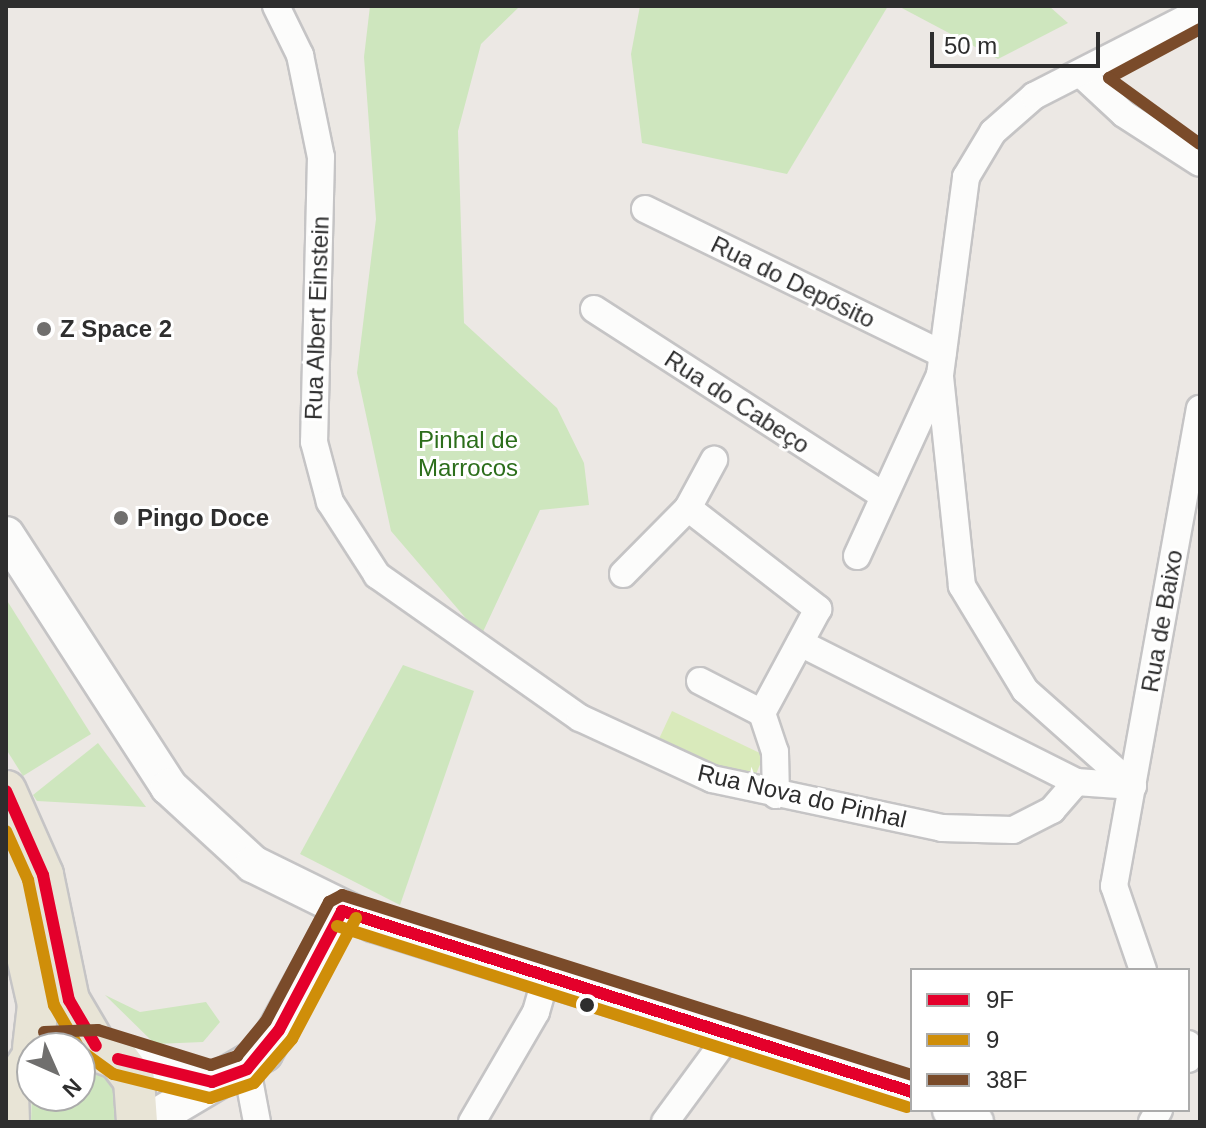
<!DOCTYPE html>
<meta charset="utf-8">
<style>
body{margin:0}
#map{position:relative;width:1206px;height:1128px;overflow:hidden;background:#ece8e4;font-family:Helvetica,sans-serif}
div>[style]{position:absolute}
.green>*{inset:0;background:#cee6be}
.pitch>*{inset:0;background:#d9eabb}
.roads{filter:drop-shadow(2px 0 #c5c4c5) drop-shadow(-2px 0 #c5c4c5) drop-shadow(0 2px #c5c4c5) drop-shadow(0 -2px #c5c4c5)}
.street>*{height:26px;margin:-13px;padding:0 13px;transform-origin:13px;border-radius:13px;background:#fcfcfb}
.secondary>*{height:36px;margin:-18px;padding:0 18px;transform-origin:18px;border-radius:18px;background:#fcfcfb}
.primary>*{height:40px;margin:-20px;padding:0 20px;transform-origin:20px;border-radius:20px;background:#e8e4d6}
.bus-1>*{height:12px;margin:-6px;padding:0 6px;transform-origin:6px;border-radius:6px;background:#e4002b}
.bus-2>*{height:12px;margin:-6px;padding:0 6px;transform-origin:6px;border-radius:6px;background:#cf8e09}
.bus-3>*{height:12px;margin:-6px;padding:0 6px;transform-origin:6px;border-radius:6px;background:#7a4b2a}
.dots>*{width:22px;height:22px;translate:-50% -50%;box-sizing:border-box;border:4px solid #fff;border-radius:50%}
span{translate:-50% -50%;white-space:nowrap;text-align:center;line-height:1.15;-webkit-text-stroke:6px #fff;paint-order:stroke}
.street-label{font-size:24px;color:#2e2e2e}
.poi-label{font-size:24px;color:#2e2e2e;font-weight:700}
.left{translate:0 -50%;text-align:left}
.park-label{font-size:24px;color:#2c6e1b}
.frame{position:absolute;inset:0;border:8px solid #2e2e2e;pointer-events:none}
.legend{position:absolute;left:910px;top:968px;width:280px;height:144px;box-sizing:border-box;background:#fff;border:2px solid #ababab;margin:0;padding:10px 14px;list-style:none;font-size:24px;color:#2e2e2e}
.legend li{display:flex;align-items:center;gap:16px;height:40px}
.legend b{width:40px;border:2px solid #ababab}
.north{position:absolute;left:16px;top:1032px;width:80px;height:80px;box-sizing:border-box;background:#fff;border:2px solid #ababab;border-radius:50%;rotate:135deg;font-size:22px;font-weight:700;line-height:32px;text-align:center;color:#2e2e2e}
.north::after{content:'';display:block;margin:auto;width:28px;height:36px;background:#706f6e;clip-path:polygon(50% 0,100% 100%,50% 72%,0 100%)}
.scale{position:absolute;left:930px;top:32px;width:170px;height:36px;box-sizing:border-box;border:4px solid #2e2e2e;border-top:0;padding-left:10px;font-size:24px;line-height:28px;white-space:nowrap;color:#2e2e2e;-webkit-text-stroke:6px #fff;paint-order:stroke}
</style>
<div id="map">
<div class="green">
<i style="clip-path:polygon(370px 6px,520px 6px,481px 44px,458px 131px,464px 323px,557px 408px,584px 463px,589px 505px,540px 510px,481px 636px,391px 531px,357px 373px,376px 219px,364px 57px)"></i>
<i style="clip-path:polygon(640px 6px,888px 6px,787px 174px,642px 143px,631px 54px)"></i>
<i style="clip-path:polygon(898px 6px,1049px 6px,1068px 23px,998px 59px)"></i>
<i style="clip-path:polygon(6px 599px,91px 734px,23px 776px,6px 749px)"></i>
<i style="clip-path:polygon(403px 665px,474px 691px,400px 905px,300px 854px)"></i>
<i style="clip-path:polygon(98px 743px,146px 807px,37px 801px,33px 795px)"></i>
<i style="clip-path:polygon(105px 995px,140px 1012px,206px 1002px,220px 1022px,203px 1042px,155px 1044px)"></i>
<i style="clip-path:polygon(80px 1063px,111px 1079px,119px 1122px,31px 1122px,32px 1093px,80px 1096px)"></i>
</div>
<div class="pitch">
<i style="clip-path:polygon(672px 711px,764px 755px,756px 774px,719px 769px,658px 741px)"></i>
</div>
<div class="roads">
<div class="street">
<i style="left:276px;top:6px;width:55px;rotate:63.9deg"></i>
<i style="left:300px;top:55px;width:104px;rotate:78.4deg"></i>
<i style="left:321px;top:157px;width:285px;rotate:91.4deg"></i>
<i style="left:314px;top:442px;width:62px;rotate:75.1deg"></i>
<i style="left:330px;top:502px;width:87px;rotate:57.2deg"></i>
<i style="left:377px;top:575px;width:248px;rotate:35.2deg"></i>
<i style="left:580px;top:718px;width:145px;rotate:24.8deg"></i>
<i style="left:712px;top:779px;width:235px;rotate:12deg"></i>
<i style="left:942px;top:828px;width:71px;rotate:1.6deg"></i>
<i style="left:1013px;top:830px;width:44px;rotate:-27.1deg"></i>
<i style="left:1052px;top:810px;width:37px;rotate:-49deg"></i>
<i style="left:1082px;top:75px;width:57px;rotate:42.9deg"></i>
<i style="left:1124px;top:114px;width:90px;rotate:32.8deg"></i>
<i style="left:645px;top:209px;width:331px;rotate:26deg"></i>
<i style="left:594px;top:309px;width:341px;rotate:32.8deg"></i>
<i style="left:688px;top:508px;width:55px;rotate:-61.6deg"></i>
<i style="left:857px;top:556px;width:199px;rotate:-65.4deg"></i>
<i style="left:623px;top:574px;width:93px;rotate:-45.4deg"></i>
<i style="left:688px;top:508px;width:165px;rotate:37.8deg"></i>
<i style="left:818px;top:609px;width:118px;rotate:118.3deg"></i>
<i style="left:762px;top:713px;width:41px;rotate:71.6deg"></i>
<i style="left:775px;top:752px;width:43px;rotate:88.7deg"></i>
<i style="left:800px;top:643px;width:309px;rotate:26.7deg"></i>
<i style="left:1076px;top:782px;width:57px;rotate:4deg"></i>
<i style="left:700px;top:681px;width:70px;rotate:27.3deg"></i>
<i style="left:1133px;top:786px;width:144px;rotate:-138.4deg"></i>
<i style="left:1025px;top:690px;width:122px;rotate:-121.2deg"></i>
<i style="left:962px;top:586px;width:212px;rotate:-96deg"></i>
<i style="left:940px;top:375px;width:200px;rotate:-82.5deg"></i>
<i style="left:966px;top:177px;width:52px;rotate:-59deg"></i>
<i style="left:993px;top:132px;width:55px;rotate:-41.3deg"></i>
<i style="left:1034px;top:96px;width:186px;rotate:-27.1deg"></i>
<i style="left:1143px;top:970px;width:89px;rotate:-109deg"></i>
<i style="left:1114px;top:886px;width:485px;rotate:-79.8deg"></i>
<i style="left:1188px;top:1044px;width:15px;rotate:90deg"></i>
<i style="left:247px;top:1069px;width:54px;rotate:79.3deg"></i>
<i style="left:472px;top:1122px;width:127px;rotate:-59.8deg"></i>
<i style="left:536px;top:1012px;width:36px;rotate:-74deg"></i>
<i style="left:665px;top:1122px;width:112px;rotate:-53.7deg"></i>
<i style="left:1152px;top:1122px;width:14px;rotate:-60deg"></i>
</div>
<div class="secondary">
<i style="left:6px;top:535px;width:300px;rotate:57.1deg"></i>
<i style="left:169px;top:787px;width:114px;rotate:42.5deg"></i>
<i style="left:253px;top:864px;width:134px;rotate:26.2deg"></i>
<i style="left:373px;top:923px;width:565px;rotate:17.41deg"></i>
<i style="left:118px;top:1059px;width:97px;rotate:13.7deg"></i>
<i style="left:951px;top:1110px;width:27px;rotate:27deg"></i>
<i style="left:148px;top:1122px;width:135px;rotate:-30.7deg"></i>
<i style="left:264px;top:1053px;width:162px;rotate:-61.2deg"></i>
</div>
<div class="primary">
<i style="left:6px;top:791px;width:92px;rotate:66.2deg"></i>
<i style="left:43px;top:875px;width:128px;rotate:78.3deg"></i>
<i style="left:69px;top:1000px;width:53px;rotate:59.6deg"></i>
<i style="left:6px;top:864px;width:145px;rotate:77.2deg"></i>
<i style="left:38px;top:1005px;width:43px;rotate:96.6deg"></i>
<i style="left:71px;top:1042px;width:50px;rotate:19.9deg"></i>
<i style="left:118px;top:1059px;width:26px;rotate:53deg"></i>
<i style="left:134px;top:1080px;width:42px;rotate:85.9deg"></i>
<i style="left:9px;top:1122px;width:28px;rotate:-92deg"></i>
<i style="left:8px;top:1094px;width:44px;rotate:-57deg"></i>
</div>
</div>
<div class="bus-1">
<i style="left:6px;top:791px;width:92px;rotate:66.2deg"></i>
<i style="left:43px;top:875px;width:128px;rotate:78.3deg"></i>
<i style="left:69px;top:1000px;width:53px;rotate:59.6deg"></i>
<i style="left:342px;top:911px;width:598px;rotate:17.62deg"></i>
<i style="left:118px;top:1059px;width:97px;rotate:13.7deg"></i>
<i style="left:212px;top:1082px;width:37px;rotate:-20deg"></i>
<i style="left:247px;top:1069px;width:50px;rotate:-50.6deg"></i>
<i style="left:279px;top:1030px;width:135px;rotate:-62.1deg"></i>
</div>
<div class="bus-2">
<i style="left:6px;top:831px;width:54px;rotate:65.8deg"></i>
<i style="left:28px;top:880px;width:128px;rotate:78.3deg"></i>
<i style="left:54px;top:1005px;width:50px;rotate:59.8deg"></i>
<i style="left:337px;top:926px;width:598px;rotate:17.62deg"></i>
<i style="left:80px;top:1050px;width:41px;rotate:36deg"></i>
<i style="left:113px;top:1074px;width:100px;rotate:13.9deg"></i>
<i style="left:210px;top:1098px;width:46px;rotate:-18.8deg"></i>
<i style="left:254px;top:1083px;width:58px;rotate:-49.2deg"></i>
<i style="left:292px;top:1039px;width:137px;rotate:-62.1deg"></i>
</div>
<div class="bus-3">
<i style="left:1200px;top:29px;width:103px;rotate:151.7deg"></i>
<i style="left:1109px;top:78px;width:112px;rotate:36deg"></i>
<i style="left:44px;top:1032px;width:54px;rotate:-2.1deg"></i>
<i style="left:98px;top:1030px;width:118px;rotate:17.2deg"></i>
<i style="left:211px;top:1065px;width:28px;rotate:-19deg"></i>
<i style="left:237px;top:1056px;width:45px;rotate:-50.4deg"></i>
<i style="left:266px;top:1021px;width:135px;rotate:-62.1deg"></i>
<i style="left:329px;top:902px;width:15px;rotate:-28deg"></i>
<i style="left:342px;top:895px;width:598px;rotate:17.53deg"></i>
</div>
<div class="dots">
<i style="left:44px;top:329px;background:#706f6e"></i>
<i style="left:121px;top:518px;background:#706f6e"></i>
<i style="left:587px;top:1005px;background:#2e2e2e"></i>
</div>
<div class="street-label">
<span style="left:793px;top:282px;rotate:26deg">Rua do Depósito</span>
<span style="left:317px;top:318px;rotate:-88deg">Rua Albert Einstein</span>
<span style="left:737px;top:402px;rotate:33deg">Rua do Cabeço</span>
<span style="left:1162px;top:621px;rotate:-80deg">Rua de Baixo</span>
<span style="left:802px;top:796px;rotate:13deg">Rua Nova do Pinhal</span>
</div>
<div class="poi-label">
<span class="left" style="left:60px;top:329px">Z Space 2</span>
<span class="left" style="left:137px;top:518px">Pingo Doce</span>
</div>
<div class="park-label">
<span style="left:468px;top:454px">Pinhal de<br>Marrocos</span>
</div>
<div class="frame"></div>
<ul class="legend">
<li><b style="height:10px;background:#e4002b"></b>9F</li>
<li><b style="height:10px;background:#cf8e09"></b>9</li>
<li><b style="height:10px;background:#7a4b2a"></b>38F</li>
</ul>
<div class="north">N</div>
<div class="scale">50 m</div>
</div>
